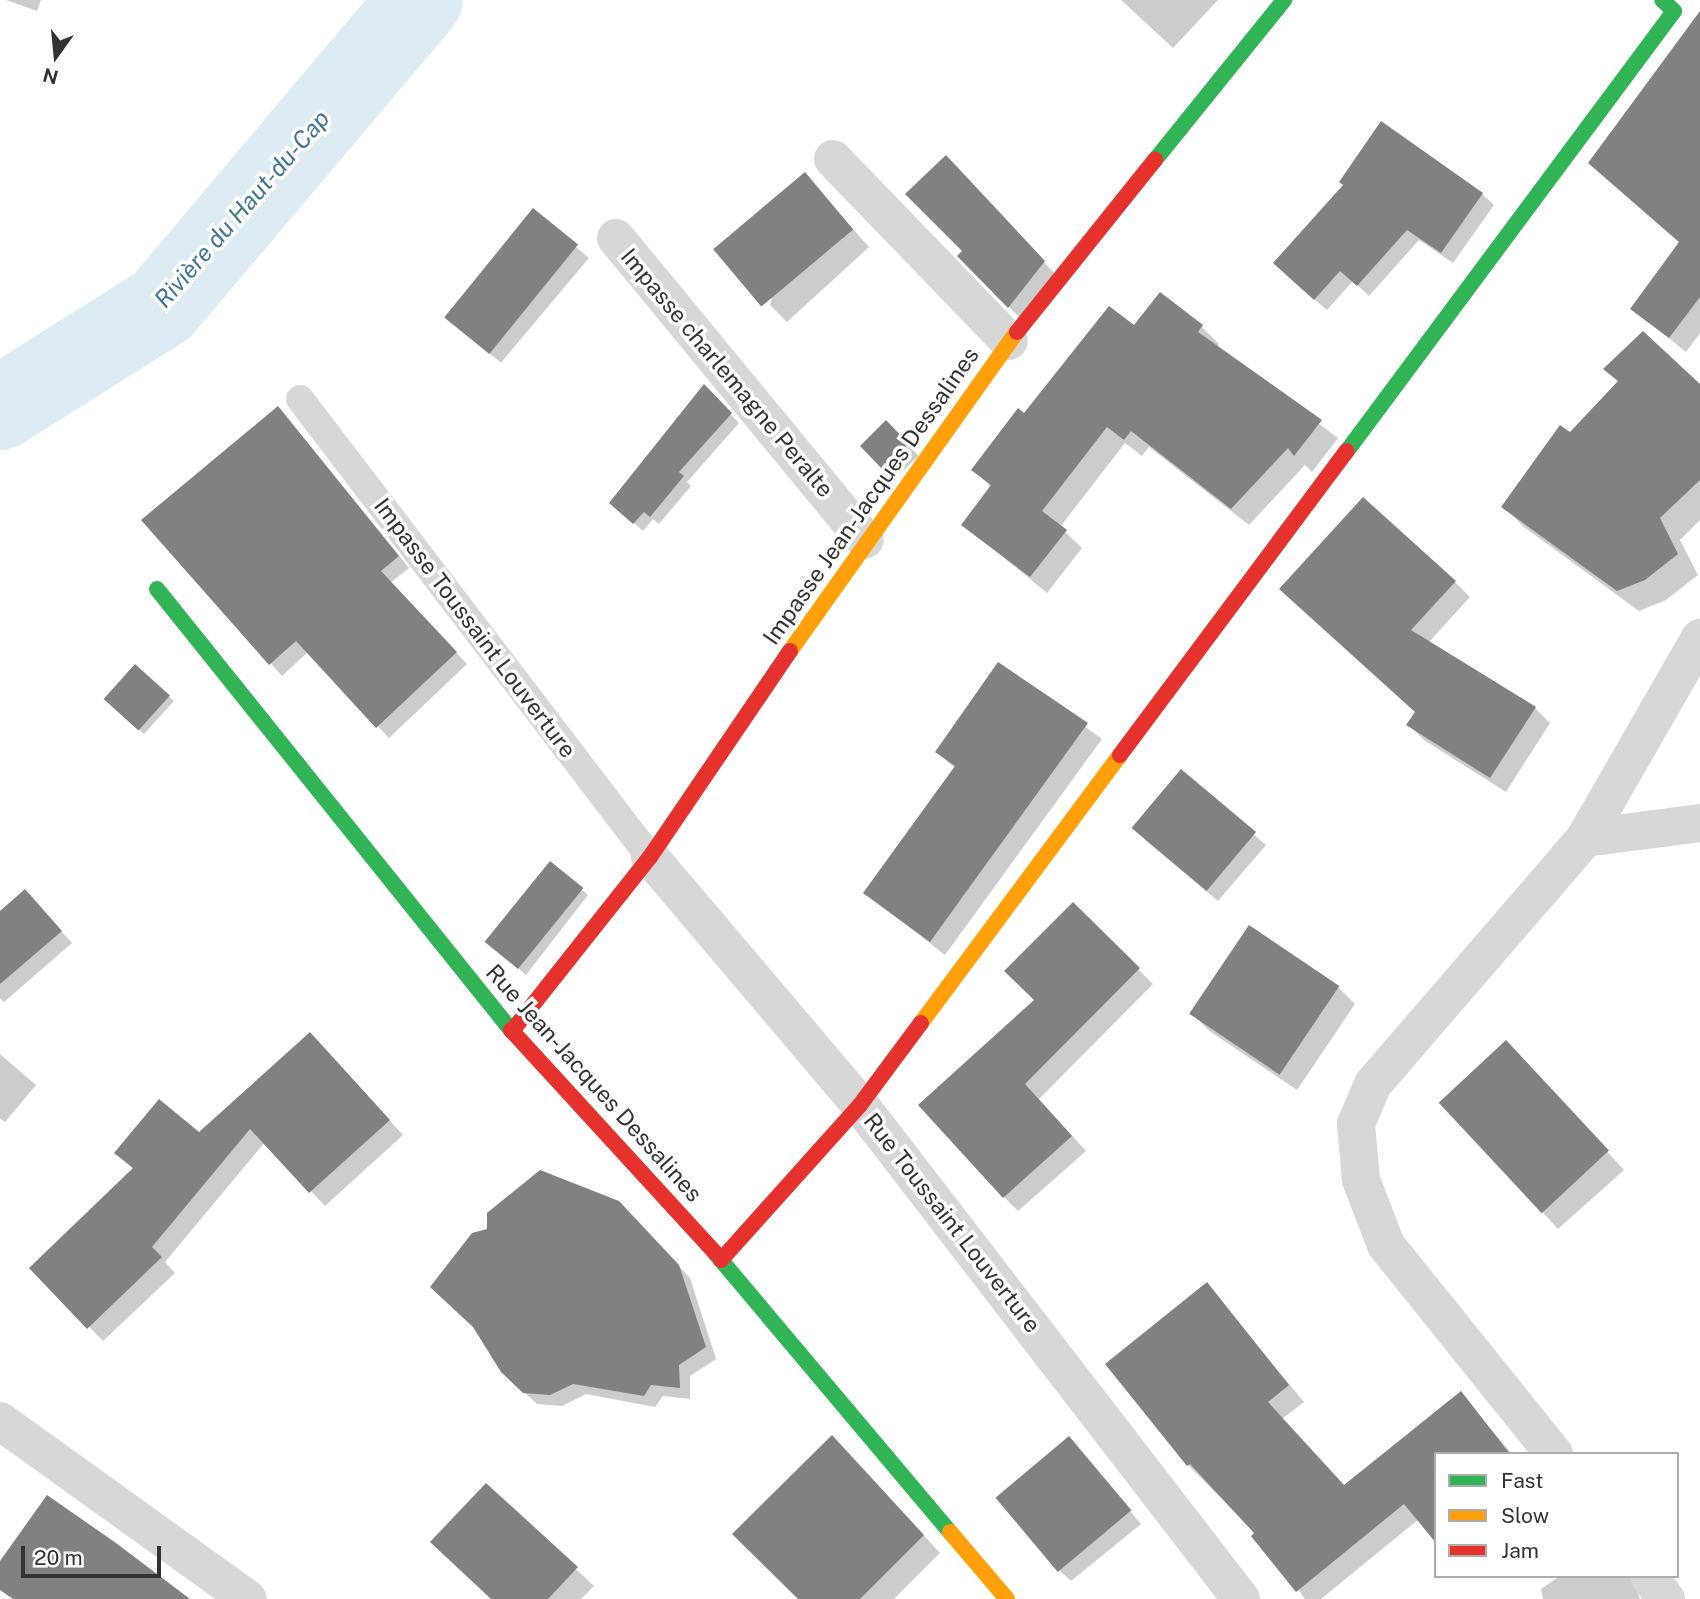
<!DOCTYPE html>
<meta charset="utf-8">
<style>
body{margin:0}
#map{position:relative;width:1700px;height:1599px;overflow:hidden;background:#fff;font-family:"Public Sans",sans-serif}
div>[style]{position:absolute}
.shadow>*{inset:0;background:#0003;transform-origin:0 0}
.river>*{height:84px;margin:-42px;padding:0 42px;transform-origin:42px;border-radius:42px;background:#ddebf3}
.building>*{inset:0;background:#818181;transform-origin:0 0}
.lane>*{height:28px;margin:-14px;padding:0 14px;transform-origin:14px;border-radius:14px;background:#d7d7d7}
.street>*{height:38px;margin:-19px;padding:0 19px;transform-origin:19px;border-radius:19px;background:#d7d7d7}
.fast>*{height:16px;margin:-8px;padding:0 8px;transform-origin:8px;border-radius:8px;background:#30b455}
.slow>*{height:16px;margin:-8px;padding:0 8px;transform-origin:8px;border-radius:8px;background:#ff9f0a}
.jam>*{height:16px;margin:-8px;padding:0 8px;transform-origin:8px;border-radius:8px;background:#e5322d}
span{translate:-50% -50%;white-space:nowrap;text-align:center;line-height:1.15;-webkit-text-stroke:7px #fff;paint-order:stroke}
.street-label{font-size:23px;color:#333}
.water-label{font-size:24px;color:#3f7597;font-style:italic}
.legend{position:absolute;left:1434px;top:1452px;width:245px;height:126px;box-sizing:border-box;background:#fff;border:2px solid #adadad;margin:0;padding:9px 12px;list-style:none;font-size:21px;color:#333}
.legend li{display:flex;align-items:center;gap:14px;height:35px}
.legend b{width:35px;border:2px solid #adadad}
.north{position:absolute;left:21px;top:21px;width:70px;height:70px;-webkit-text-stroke:5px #fff;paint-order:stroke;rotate:195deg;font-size:19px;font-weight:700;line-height:28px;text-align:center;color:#333}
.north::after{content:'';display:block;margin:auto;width:24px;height:32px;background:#333;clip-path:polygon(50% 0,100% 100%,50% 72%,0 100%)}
.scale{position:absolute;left:21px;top:1546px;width:140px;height:32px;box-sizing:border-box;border:4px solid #333;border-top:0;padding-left:9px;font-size:21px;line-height:24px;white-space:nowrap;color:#333;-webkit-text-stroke:5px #fff;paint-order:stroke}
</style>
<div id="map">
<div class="shadow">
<i style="clip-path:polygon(6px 0,41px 0,37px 11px)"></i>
<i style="clip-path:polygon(1121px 0,1218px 0,1173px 48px)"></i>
<i style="clip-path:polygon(1700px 24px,1700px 333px,1686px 352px,1633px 309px,1680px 243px,1606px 178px)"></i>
<i style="clip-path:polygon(957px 169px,1055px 274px,1020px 318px,960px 256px,965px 251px)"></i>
<i style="clip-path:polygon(805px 175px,869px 247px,787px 322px,770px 305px)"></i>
<i style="clip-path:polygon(1482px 194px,1494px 205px,1453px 263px,1419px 240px,1369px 296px,1353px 281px,1327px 310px,1286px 275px)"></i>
<i style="left:533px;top:211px;width:73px;height:137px;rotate:40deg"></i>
<i style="clip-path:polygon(1161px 295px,1202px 327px,1219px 344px,1216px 347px,1338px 438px,1312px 472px,1305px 465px,1249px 525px,1149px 447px,1142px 456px,1125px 443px,1060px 527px,1082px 548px,1047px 593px,963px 524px,992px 488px,973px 469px,1024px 415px,1134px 328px)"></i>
<i style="clip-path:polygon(1606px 369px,1700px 387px,1700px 520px,1680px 540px,1698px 575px,1666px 600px,1639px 611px,1524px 527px,1504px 507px,1619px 383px)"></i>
<i style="clip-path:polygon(704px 387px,739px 423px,687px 482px,691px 486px,659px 524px,653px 519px,643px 531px,620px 511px)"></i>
<i style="clip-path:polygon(289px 420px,409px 568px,390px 583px,467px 664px,389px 738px,308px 652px,282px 676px,143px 520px)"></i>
<i style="left:886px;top:422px;width:47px;height:33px;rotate:46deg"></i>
<i style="clip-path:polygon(1455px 582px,1470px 597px,1429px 642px,1535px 708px,1550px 723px,1506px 792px,1424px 740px,1409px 725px,1417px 713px,1297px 604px)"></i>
<i style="clip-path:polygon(998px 664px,1102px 739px,945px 955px,865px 893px,956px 769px,937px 752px)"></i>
<i style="clip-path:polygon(135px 666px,174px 701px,144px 734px,111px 704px)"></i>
<i style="clip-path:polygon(1181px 772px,1266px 845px,1218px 901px,1144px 839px)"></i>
<i style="clip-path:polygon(550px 863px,588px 895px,526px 975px,495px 949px)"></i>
<i style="clip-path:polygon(36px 903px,72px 943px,4px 1002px,0 998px,0 913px)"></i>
<i style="clip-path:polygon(1073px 905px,1153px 984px,1039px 1099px,1086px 1151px,1018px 1211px,1004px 1197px,1036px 1001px)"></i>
<i style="clip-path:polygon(1338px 987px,1355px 1004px,1297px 1090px,1208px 1030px,1191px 1012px)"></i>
<i style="clip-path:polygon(324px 1048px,403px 1135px,325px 1206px,265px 1142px,165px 1262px,175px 1273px,103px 1341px,31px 1268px,134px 1170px,117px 1153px,199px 1135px)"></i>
<i style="clip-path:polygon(0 1054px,36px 1085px,5px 1122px,0 1118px)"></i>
<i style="clip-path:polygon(1523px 1060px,1624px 1170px,1558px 1229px,1441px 1102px)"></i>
<i style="clip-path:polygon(630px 1214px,690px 1278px,716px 1359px,690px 1376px,690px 1399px,663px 1396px,655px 1407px,586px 1394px,562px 1406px,537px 1404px,515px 1384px)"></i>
<i style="clip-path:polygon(1207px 1285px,1304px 1402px,1282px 1419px,1344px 1487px,1460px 1393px,1512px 1454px,1436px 1454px,1419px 1519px,1321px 1599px,1305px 1599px,1257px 1534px,1188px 1465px)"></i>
<i style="clip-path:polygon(1069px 1438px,1141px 1524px,1071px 1581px,1059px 1570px)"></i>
<i style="clip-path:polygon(849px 1454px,940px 1553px,894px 1599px,801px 1599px)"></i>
<i style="clip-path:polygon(486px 1485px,594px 1586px,581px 1599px,492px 1599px)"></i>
<i style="clip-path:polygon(1560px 1576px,1631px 1576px,1640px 1599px,1543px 1599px,1541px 1589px)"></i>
</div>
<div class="river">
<i style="left:0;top:408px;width:191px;rotate:-32.2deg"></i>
<i style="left:162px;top:306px;width:401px;rotate:-49.8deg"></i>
</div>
<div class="building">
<i style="clip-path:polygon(1700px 11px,1700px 297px,1669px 338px,1630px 309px,1679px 242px,1588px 163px)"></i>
<i style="clip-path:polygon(1381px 121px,1483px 193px,1441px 253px,1407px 230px,1357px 286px,1340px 271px,1314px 300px,1273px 263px,1343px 185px,1339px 182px)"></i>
<i style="clip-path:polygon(946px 155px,1045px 261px,1008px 308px,957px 256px,962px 251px,905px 194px)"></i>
<i style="left:805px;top:172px;width:75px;height:120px;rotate:50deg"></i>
<i style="left:533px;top:208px;width:58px;height:141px;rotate:39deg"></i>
<i style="clip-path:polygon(1160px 292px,1203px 325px,1198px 332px,1322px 420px,1294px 456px,1288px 448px,1231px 509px,1131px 431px,1124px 440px,1107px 427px,1042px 511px,1067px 530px,1030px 577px,961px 525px,991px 485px,971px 470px,1018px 408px,1024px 413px,1109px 306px,1134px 325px)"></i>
<i style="clip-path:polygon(1643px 331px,1700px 384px,1700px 480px,1660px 518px,1678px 554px,1645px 580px,1617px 591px,1501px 507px,1560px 425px,1570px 432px,1618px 381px,1603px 369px)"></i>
<i style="clip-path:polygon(704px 384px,732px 413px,679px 472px,684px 476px,650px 517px,644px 512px,633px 524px,609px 503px)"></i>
<i style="clip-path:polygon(278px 406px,399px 556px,381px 571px,457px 652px,376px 728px,296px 641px,269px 665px,141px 520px)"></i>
<i style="clip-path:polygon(886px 420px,908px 443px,886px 473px,860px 446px)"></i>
<i style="clip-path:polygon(1363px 497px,1456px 581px,1411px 630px,1536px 707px,1490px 778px,1406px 725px,1415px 712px,1279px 589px)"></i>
<i style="clip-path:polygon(998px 662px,1088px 723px,930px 942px,863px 893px,955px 766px,935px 752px)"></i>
<i style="left:135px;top:664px;width:47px;height:47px;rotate:42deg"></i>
<i style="left:1181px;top:769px;width:98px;height:77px;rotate:40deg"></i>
<i style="left:550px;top:861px;width:43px;height:104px;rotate:39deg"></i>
<i style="clip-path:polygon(25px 889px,62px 931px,0 984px,0 911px)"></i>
<i style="clip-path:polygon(1073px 902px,1140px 968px,1025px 1084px,1072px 1136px,1003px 1198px,918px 1105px,1034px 1000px,1004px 971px)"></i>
<i style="left:1249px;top:925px;width:109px;height:107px;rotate:34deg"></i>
<i style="clip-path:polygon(310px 1032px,390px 1120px,309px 1193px,250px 1129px,152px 1247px,162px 1257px,87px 1329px,29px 1268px,133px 1168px,114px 1153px,159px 1099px,199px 1132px)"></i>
<i style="left:1506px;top:1040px;width:151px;height:92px;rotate:47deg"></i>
<i style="clip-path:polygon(540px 1170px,619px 1201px,679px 1265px,706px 1347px,679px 1365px,680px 1388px,651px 1385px,644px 1396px,573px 1384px,550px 1395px,523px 1393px,501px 1372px,473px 1327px,430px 1287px,472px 1233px,487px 1229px,487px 1213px)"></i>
<i style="clip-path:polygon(1207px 1282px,1289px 1385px,1268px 1402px,1344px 1485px,1461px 1391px,1510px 1454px,1436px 1454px,1436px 1543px,1404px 1504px,1296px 1592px,1251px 1536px,1254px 1533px,1190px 1464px,1187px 1466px,1105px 1364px)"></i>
<i style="clip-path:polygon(832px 1435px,924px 1535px,860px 1599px,798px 1599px,732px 1534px)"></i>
<i style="left:1069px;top:1436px;width:97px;height:96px;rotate:50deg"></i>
<i style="clip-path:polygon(486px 1483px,578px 1567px,548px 1599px,491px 1599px,430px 1542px)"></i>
<i style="clip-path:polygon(47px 1495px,116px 1543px,190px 1599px,13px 1599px,0 1590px,0 1561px)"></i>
</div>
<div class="lane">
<i style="left:300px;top:399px;width:576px;rotate:52.61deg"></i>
</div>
<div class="street">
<i style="left:833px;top:159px;width:253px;rotate:46deg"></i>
<i style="left:616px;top:238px;width:391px;rotate:50.5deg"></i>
<i style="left:1585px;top:838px;width:116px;rotate:-7.4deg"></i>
<i style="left:650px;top:857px;width:325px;rotate:49.7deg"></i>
<i style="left:860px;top:1105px;width:624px;rotate:52.36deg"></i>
<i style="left:0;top:1421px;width:305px;rotate:35.7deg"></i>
<i style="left:1554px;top:1454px;width:268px;rotate:-128.8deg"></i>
<i style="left:1386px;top:1245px;width:70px;rotate:-111deg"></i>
<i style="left:1361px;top:1180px;width:56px;rotate:-95.1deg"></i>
<i style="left:1356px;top:1124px;width:43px;rotate:-67deg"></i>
<i style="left:1373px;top:1084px;width:325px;rotate:-49.2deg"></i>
<i style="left:1585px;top:838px;width:231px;rotate:-60.1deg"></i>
<i style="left:1649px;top:1576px;width:29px;rotate:54deg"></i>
</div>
<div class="fast">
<i style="left:1155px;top:160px;width:206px;rotate:-51.1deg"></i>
<i style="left:1347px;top:451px;width:548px;rotate:-53.38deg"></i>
<i style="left:1674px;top:11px;width:16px;rotate:-137deg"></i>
<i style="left:157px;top:589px;width:566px;rotate:51.25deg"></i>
<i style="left:715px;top:1253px;width:365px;rotate:49.9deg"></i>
</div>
<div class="slow">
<i style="left:790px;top:651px;width:392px;rotate:-54.6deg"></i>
<i style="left:921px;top:1023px;width:334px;rotate:-53.4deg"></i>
<i style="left:950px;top:1532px;width:88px;rotate:49.6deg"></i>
</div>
<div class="jam">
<i style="left:1017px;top:332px;width:221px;rotate:-51.3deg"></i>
<i style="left:1120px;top:755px;width:379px;rotate:-53.3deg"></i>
<i style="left:511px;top:1030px;width:302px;rotate:47.5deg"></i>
<i style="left:512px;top:1031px;width:222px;rotate:-51.6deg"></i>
<i style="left:650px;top:857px;width:249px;rotate:-55.8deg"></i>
<i style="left:721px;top:1260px;width:208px;rotate:-48.1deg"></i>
<i style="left:860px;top:1105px;width:102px;rotate:-53.4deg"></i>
</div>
<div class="street-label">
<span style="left:727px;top:373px;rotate:50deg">Impasse charlemagne Peralte</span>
<span style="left:871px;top:496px;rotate:-55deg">Impasse Jean-Jacques Dessalines</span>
<span style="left:475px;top:628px;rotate:53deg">Impasse Toussaint Louverture</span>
<span style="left:594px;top:1083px;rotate:48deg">Rue Jean-Jacques Dessalines</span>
<span style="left:952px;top:1223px;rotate:52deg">Rue Toussaint Louverture</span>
</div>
<div class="water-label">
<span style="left:242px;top:209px;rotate:-49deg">Rivière du Haut-du-Cap</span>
</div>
<ul class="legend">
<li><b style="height:9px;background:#30b455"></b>Fast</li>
<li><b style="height:9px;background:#ff9f0a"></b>Slow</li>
<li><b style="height:9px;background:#e5322d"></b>Jam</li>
</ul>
<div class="north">N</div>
<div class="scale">20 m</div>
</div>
